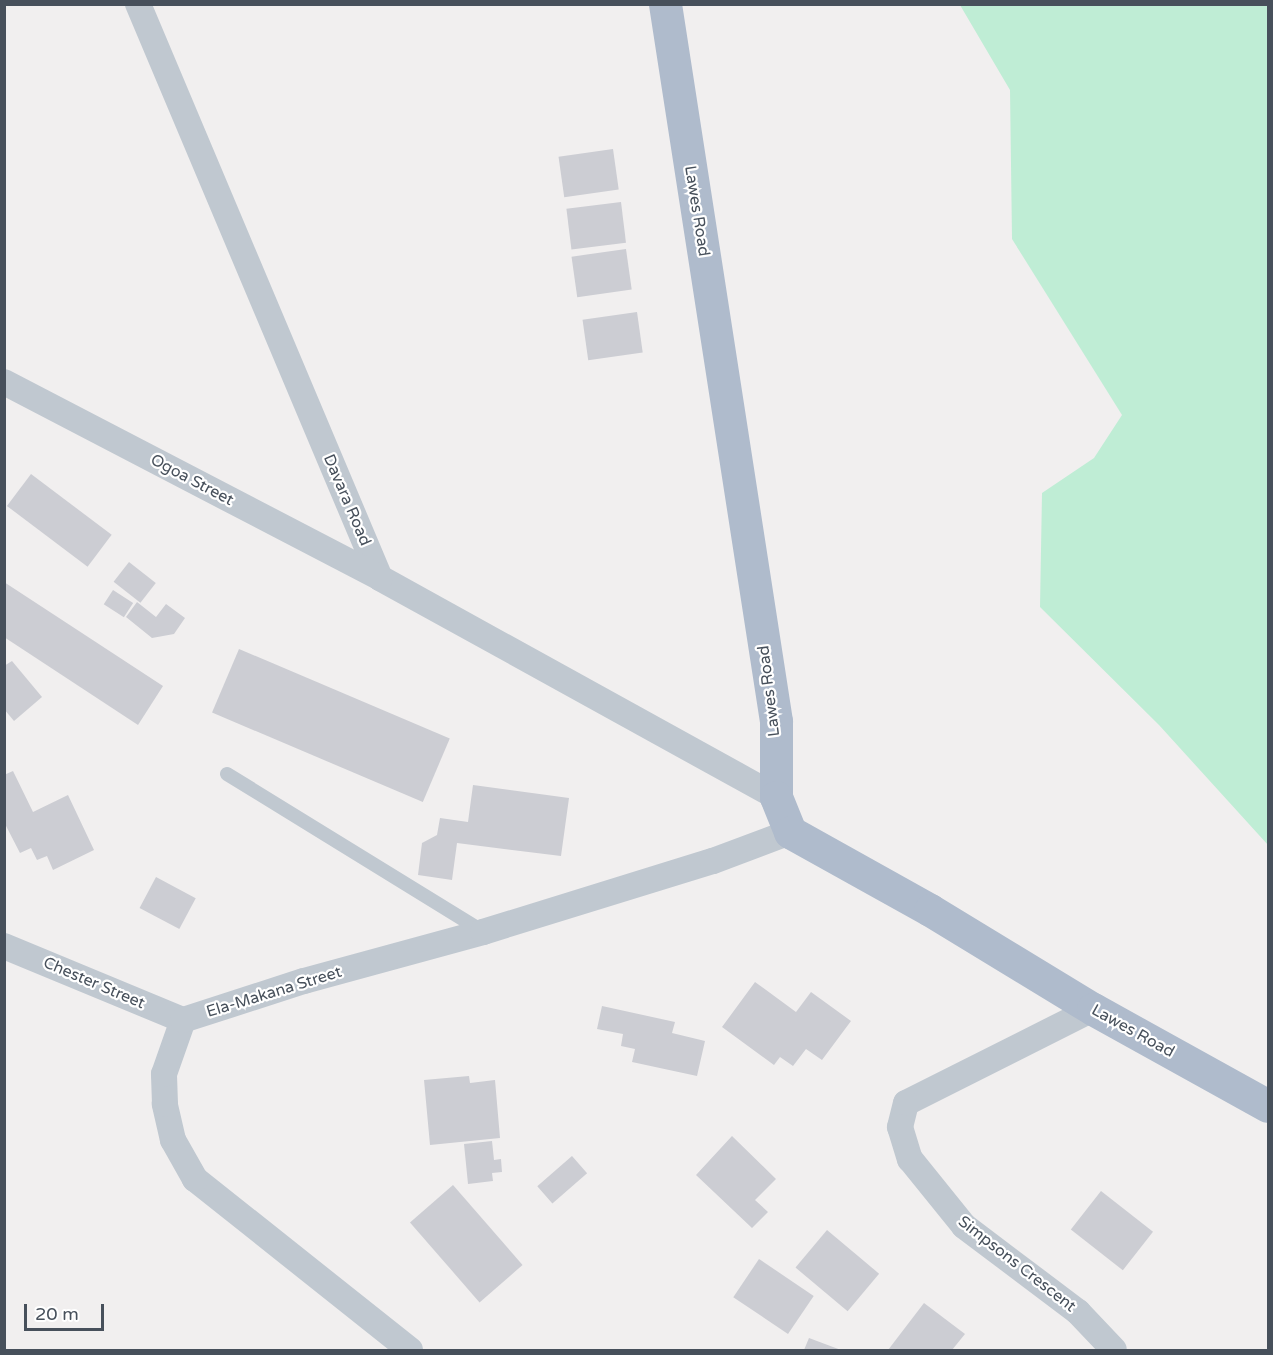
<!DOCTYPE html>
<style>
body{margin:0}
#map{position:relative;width:1273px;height:1355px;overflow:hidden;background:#f1efef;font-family:"Varela Round",sans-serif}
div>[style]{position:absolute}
.green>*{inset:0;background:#bfedd5}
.building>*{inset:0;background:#cccdd3;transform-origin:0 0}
.lane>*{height:14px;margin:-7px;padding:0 7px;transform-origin:7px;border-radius:7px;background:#c0c8d0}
.street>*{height:26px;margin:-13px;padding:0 13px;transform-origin:13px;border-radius:13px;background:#c0c8d0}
.primary>*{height:33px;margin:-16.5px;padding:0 16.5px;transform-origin:16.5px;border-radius:16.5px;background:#afbbcc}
span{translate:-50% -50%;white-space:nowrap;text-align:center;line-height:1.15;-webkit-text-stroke:4.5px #fff;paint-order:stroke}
.street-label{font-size:16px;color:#47505b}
.frame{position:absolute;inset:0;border:6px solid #47505b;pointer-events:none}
.scale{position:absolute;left:24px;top:1304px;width:80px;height:27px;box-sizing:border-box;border:3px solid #47505b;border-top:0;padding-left:8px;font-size:18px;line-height:21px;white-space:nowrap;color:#47505b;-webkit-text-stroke:4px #fff;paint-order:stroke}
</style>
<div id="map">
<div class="green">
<i style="clip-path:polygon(960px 5px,1268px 5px,1268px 845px,1159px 725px,1040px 607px,1042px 493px,1094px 458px,1122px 415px,1012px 239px,1010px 90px)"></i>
</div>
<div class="building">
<i style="left:613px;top:149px;width:41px;height:55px;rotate:82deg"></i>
<i style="left:621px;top:202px;width:41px;height:55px;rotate:83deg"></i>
<i style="left:626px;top:249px;width:41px;height:55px;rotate:82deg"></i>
<i style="left:637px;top:312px;width:41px;height:55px;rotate:82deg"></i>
<i style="left:31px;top:474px;width:101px;height:40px;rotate:37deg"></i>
<i style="left:129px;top:562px;width:34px;height:25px;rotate:38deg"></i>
<i style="clip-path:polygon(4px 582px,163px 686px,138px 725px,4px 637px)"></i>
<i style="left:113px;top:590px;width:24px;height:17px;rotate:33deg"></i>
<i style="clip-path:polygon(137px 602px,156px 617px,166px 604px,185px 618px,174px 634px,152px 638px,126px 617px)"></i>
<i style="left:239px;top:649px;width:229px;height:69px;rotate:23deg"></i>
<i style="clip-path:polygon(12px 661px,42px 697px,14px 721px,4px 709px,4px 666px)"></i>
<i style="clip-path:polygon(13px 771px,33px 812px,68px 795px,94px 850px,53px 870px,47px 856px,37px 860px,31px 848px,20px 853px,4px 822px,4px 775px)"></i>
<i style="clip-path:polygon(473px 785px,569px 798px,561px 856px,457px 843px,452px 880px,418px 875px,422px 843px,437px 835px,440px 818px,468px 822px)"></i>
<i style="left:156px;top:877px;width:45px;height:35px;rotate:28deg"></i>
<i style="clip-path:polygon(755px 982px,796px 1012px,811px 992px,851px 1021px,822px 1060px,806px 1049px,793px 1066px,780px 1057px,774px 1065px,722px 1027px)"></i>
<i style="clip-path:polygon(602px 1006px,675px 1022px,672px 1033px,705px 1041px,697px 1076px,632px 1062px,635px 1049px,621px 1046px,623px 1034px,597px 1029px)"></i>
<i style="clip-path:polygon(469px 1076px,470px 1083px,495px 1080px,500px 1138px,430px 1145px,424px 1080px)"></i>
<i style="clip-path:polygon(732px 1136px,776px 1179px,755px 1200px,768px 1212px,752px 1228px,696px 1175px)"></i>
<i style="clip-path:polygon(492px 1141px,494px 1160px,501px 1159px,502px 1172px,492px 1173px,493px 1181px,468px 1184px,464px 1144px)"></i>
<i style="left:572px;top:1156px;width:23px;height:46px;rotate:49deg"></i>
<i style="left:453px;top:1185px;width:106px;height:57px;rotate:49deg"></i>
<i style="left:1101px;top:1191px;width:66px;height:49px;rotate:38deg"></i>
<i style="left:827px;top:1230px;width:68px;height:49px;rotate:40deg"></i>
<i style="left:759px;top:1259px;width:66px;height:46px;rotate:34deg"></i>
<i style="clip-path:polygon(924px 1303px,965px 1334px,952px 1350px,888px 1350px)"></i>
<i style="clip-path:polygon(809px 1338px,841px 1350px,804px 1350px)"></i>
</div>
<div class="lane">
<i style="left:227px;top:774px;width:299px;rotate:31.6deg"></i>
</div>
<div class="street">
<i style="left:138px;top:4px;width:623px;rotate:67.14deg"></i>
<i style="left:380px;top:578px;width:453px;rotate:28.9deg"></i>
<i style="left:4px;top:382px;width:424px;rotate:27.5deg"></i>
<i style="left:4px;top:946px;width:194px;rotate:22.5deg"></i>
<i style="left:1093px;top:1009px;width:209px;rotate:153.3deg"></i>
<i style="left:906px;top:1103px;width:25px;rotate:104deg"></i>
<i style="left:900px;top:1127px;width:34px;rotate:73deg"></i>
<i style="left:910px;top:1159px;width:86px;rotate:51.1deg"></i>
<i style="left:964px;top:1226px;width:143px;rotate:37deg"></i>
<i style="left:1078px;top:1312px;width:52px;rotate:46.5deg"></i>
<i style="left:410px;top:1350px;width:275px;rotate:-141.5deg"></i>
<i style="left:195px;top:1179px;width:45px;rotate:-119.4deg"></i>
<i style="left:173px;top:1140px;width:37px;rotate:-103deg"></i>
<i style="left:165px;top:1104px;width:30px;rotate:-92deg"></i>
<i style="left:164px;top:1074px;width:57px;rotate:-70.6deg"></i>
<i style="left:183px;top:1020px;width:127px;rotate:-17.9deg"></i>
<i style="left:304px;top:981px;width:186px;rotate:-15.3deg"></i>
<i style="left:483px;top:932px;width:241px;rotate:-17.2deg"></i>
<i style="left:713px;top:861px;width:82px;rotate:-20.6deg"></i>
</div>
<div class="primary">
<i style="left:665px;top:4px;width:726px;rotate:81.2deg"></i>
<i style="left:776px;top:721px;width:76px;rotate:90deg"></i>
<i style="left:776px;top:797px;width:38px;rotate:68deg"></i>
<i style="left:790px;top:832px;width:160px;rotate:29.1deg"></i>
<i style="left:930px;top:910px;width:191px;rotate:31.3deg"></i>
<i style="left:1093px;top:1009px;width:200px;rotate:29deg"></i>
</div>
<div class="street-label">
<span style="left:697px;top:211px;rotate:81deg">Lawes Road</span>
<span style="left:192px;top:480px;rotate:28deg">Ogoa Street</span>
<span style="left:347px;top:500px;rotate:67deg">Davara Road</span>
<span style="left:769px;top:691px;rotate:-97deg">Lawes Road</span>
<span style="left:94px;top:983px;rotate:23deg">Chester Street</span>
<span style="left:274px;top:992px;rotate:-17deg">Ela-Makana Street</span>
<span style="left:1133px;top:1031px;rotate:29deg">Lawes Road</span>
<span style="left:1017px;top:1264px;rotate:38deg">Simpsons Crescent</span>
</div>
<div class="frame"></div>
<div class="scale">20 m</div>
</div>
